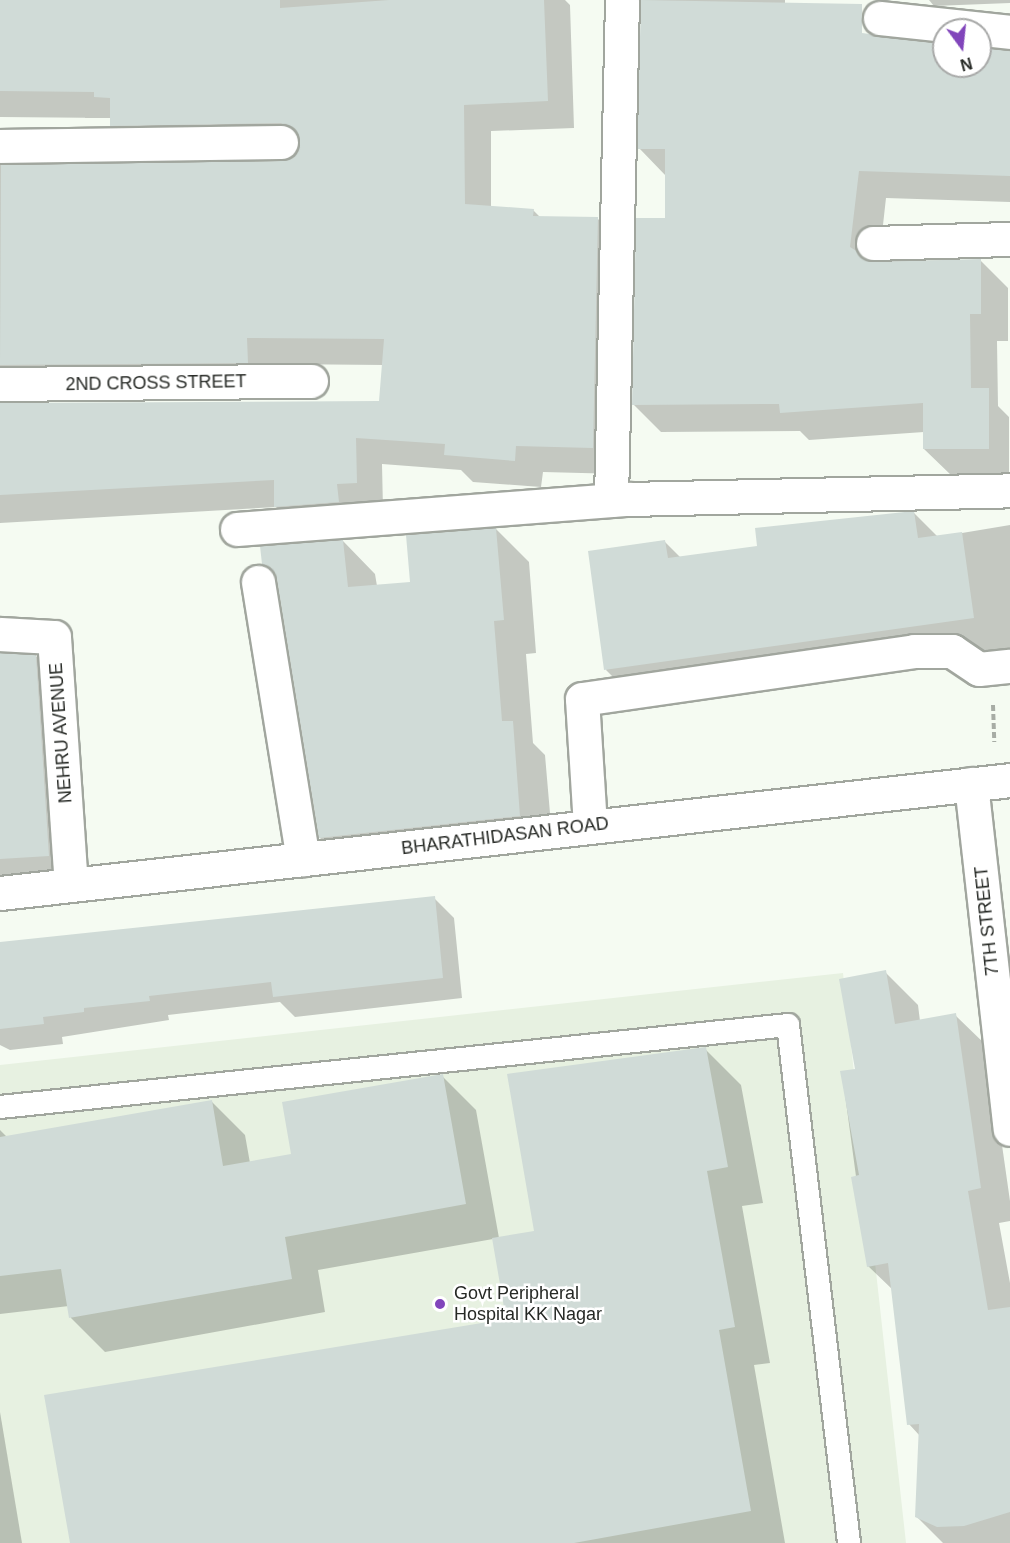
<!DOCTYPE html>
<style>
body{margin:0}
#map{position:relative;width:1010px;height:1543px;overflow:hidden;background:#f5fbf2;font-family:Helvetica,sans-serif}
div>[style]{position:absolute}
.built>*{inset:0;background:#e7f1e1}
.shadow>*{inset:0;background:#0003}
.building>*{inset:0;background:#d0dbd7}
.path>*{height:4px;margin-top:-2px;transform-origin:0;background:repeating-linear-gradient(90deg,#a7aca5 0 6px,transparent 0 9px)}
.roads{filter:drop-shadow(2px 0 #a1a69e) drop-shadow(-2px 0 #a1a69e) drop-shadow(0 2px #a1a69e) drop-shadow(0 -2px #a1a69e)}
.service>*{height:22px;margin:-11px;padding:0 11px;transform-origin:11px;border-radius:11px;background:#fff}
.minor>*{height:33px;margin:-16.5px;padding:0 16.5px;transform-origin:16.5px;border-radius:16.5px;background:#fff}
.dots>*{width:16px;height:16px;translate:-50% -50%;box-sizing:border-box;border:3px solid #fff;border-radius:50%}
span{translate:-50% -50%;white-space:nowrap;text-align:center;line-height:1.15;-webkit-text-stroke:5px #fff;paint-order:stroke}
.street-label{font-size:18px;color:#262925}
.poi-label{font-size:18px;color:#262925}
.left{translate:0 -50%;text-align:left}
.north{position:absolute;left:932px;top:18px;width:60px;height:60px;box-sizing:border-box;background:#fff;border:2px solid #a8a9a8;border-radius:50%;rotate:165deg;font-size:16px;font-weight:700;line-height:24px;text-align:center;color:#262925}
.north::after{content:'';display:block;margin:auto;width:21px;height:27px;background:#8145bb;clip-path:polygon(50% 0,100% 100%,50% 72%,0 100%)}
</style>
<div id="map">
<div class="built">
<i style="clip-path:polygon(843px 973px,906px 1543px,0 1543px,0 1065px)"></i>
</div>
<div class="shadow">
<i style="clip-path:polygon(evenodd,0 0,565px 0,570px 5px,574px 128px,491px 131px,491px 208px,533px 210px,540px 217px,598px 219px,625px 245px,620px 474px,543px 472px,541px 487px,473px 482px,461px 470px,382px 464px,383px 509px,302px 533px,276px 507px,0 523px,0 164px,282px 162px,299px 150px,138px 152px,112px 125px,112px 118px,0 117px,0 0,273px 364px,384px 365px,381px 403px,11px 404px,17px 395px,274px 389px,273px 364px)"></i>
<i style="clip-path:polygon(642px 0,785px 0,785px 10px,747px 40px,944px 45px,944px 66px,980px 66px,980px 49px,1010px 52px,1010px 202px,886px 198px,879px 261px,980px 260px,1008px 288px,1008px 341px,997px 341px,998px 406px,1009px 417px,1009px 476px,952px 476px,924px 449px,924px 432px,809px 440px,800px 431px,661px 432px,633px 404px,666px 220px,666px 176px,639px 148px)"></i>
<i style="clip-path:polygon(929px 0,1010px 0,1010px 3px,934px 6px)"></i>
<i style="clip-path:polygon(914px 513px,938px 537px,1010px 525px,1010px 652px,640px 704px,606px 670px,665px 542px,681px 558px,759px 547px,757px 529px)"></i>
<i style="clip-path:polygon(496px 529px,529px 562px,536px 653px,526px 654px,533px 743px,545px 755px,553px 848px,353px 871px,320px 838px,343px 541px,375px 574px,377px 586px,411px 583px)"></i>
<i style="clip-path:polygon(0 654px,36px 656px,72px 692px,84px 892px,0 897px)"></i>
<i style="clip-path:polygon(434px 898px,454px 918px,462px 998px,295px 1017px,280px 1002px,168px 1015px,169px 1020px,62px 1037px,63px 1044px,10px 1050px,0 1045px,0 943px)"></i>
<i style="clip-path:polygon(885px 972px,918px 1005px,920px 1021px,955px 1015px,988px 1047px,1010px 1201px,1010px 1221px,999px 1223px,1010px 1283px,1010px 1543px,943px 1543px,917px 1517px,920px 1436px,909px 1424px,893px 1290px,868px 1266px,842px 1072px,857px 1070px)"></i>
<i style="clip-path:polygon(705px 1049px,741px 1085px,763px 1203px,742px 1206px,770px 1363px,754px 1365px,785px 1543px,72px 1543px,508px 1320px,493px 1239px,318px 1270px,325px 1312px,105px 1352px,71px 1318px,69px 1306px,0 1314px,0 1130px,7px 1137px,211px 1101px,245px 1135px,250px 1163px,292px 1155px,442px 1076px,476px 1110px,499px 1238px,536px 1232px)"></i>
<i style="clip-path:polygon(0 1412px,22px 1543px,0 1543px)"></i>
</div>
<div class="building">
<i style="clip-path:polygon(0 0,280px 0,280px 8px,389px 0,544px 0,548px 101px,464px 105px,465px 204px,534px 209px,533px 216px,598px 217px,593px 448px,516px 446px,515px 461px,444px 455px,445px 444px,356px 438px,357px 483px,337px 484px,339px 502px,274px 507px,274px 480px,0 495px,0 403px,379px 401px,384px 339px,247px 338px,248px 363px,0 365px,1px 165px,281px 161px,291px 158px,300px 142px,297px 132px,281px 123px,110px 126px,110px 98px,94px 97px,94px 92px,0 91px)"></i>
<i style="clip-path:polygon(641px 0,862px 4px,862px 33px,944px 44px,944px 66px,980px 66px,980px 48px,1010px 50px,1010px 176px,859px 171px,850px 247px,874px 262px,981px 259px,981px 314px,970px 314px,971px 388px,989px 388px,989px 449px,923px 449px,923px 403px,780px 413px,779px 404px,632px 405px,636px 218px,665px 218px,665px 149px,637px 149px)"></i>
<i style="clip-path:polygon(914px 511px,918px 538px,962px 532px,974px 618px,604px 670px,588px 551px,665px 540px,668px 558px,757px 546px,755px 528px)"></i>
<i style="clip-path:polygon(496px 528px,504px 620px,494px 621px,502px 721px,513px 721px,520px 816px,319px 838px,277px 579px,262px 564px,260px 546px,343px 540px,348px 587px,410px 582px,406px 535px)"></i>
<i style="clip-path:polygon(0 653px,36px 655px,49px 856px,0 859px)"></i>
<i style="clip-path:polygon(435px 896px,443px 978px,273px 997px,271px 982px,149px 996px,150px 1001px,84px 1008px,84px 1012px,43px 1017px,44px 1024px,0 1029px,0 942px)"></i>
<i style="clip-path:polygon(886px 970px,895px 1024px,956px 1013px,981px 1188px,968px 1191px,988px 1310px,1010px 1307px,1010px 1512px,964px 1526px,937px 1527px,915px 1517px,919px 1424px,907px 1425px,888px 1263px,867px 1267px,851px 1177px,859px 1175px,840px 1071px,855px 1069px,839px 979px)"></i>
<i style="clip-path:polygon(706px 1047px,728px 1167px,707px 1171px,735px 1327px,719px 1330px,751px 1511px,574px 1543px,70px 1543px,44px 1395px,506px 1319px,492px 1238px,534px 1231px,507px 1074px)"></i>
<i style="clip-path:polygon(443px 1074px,466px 1204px,285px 1237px,292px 1279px,69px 1318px,61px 1269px,0 1276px,0 1137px,212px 1100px,223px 1166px,291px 1154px,282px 1102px)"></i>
</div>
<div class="path">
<i style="left:993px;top:705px;width:37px;rotate:88deg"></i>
</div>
<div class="roads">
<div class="service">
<i style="left:0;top:1107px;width:792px;rotate:-5.94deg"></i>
<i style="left:788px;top:1025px;width:522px;rotate:83.28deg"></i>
</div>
<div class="minor">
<i style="left:880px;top:18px;width:131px;rotate:6.1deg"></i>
<i style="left:0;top:146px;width:281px;rotate:-0.8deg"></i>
<i style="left:873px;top:243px;width:137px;rotate:-1.7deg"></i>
<i style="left:0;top:384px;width:311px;rotate:-0.6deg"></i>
<i style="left:611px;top:500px;width:500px;rotate:-88.74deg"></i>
<i style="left:237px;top:529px;width:392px;rotate:-4.4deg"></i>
<i style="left:628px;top:499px;width:382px;rotate:-1.3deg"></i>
<i style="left:258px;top:582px;width:281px;rotate:80.8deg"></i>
<i style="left:0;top:634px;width:54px;rotate:3.2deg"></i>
<i style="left:54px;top:637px;width:248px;rotate:86.1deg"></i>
<i style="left:971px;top:784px;width:347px;rotate:83.6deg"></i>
<i style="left:590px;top:826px;width:127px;rotate:-93.6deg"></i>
<i style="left:582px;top:699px;width:335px;rotate:-8.2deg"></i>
<i style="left:914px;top:651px;width:38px"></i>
<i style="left:952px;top:651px;width:32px;rotate:34deg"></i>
<i style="left:979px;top:669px;width:31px;rotate:-6deg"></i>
<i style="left:0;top:893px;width:1016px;rotate:-6.38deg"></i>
</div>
</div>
<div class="dots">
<i style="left:440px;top:1304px;background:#8145bb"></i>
</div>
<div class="street-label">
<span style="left:156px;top:383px;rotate:-1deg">2ND CROSS STREET</span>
<span style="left:61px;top:733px;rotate:-94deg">NEHRU AVENUE</span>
<span style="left:505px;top:836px;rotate:-7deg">BHARATHIDASAN ROAD</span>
<span style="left:987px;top:921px;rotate:-96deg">7TH STREET</span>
</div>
<div class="poi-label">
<span class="left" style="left:454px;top:1304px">Govt Peripheral<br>Hospital KK Nagar</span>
</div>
<div class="north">N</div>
</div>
